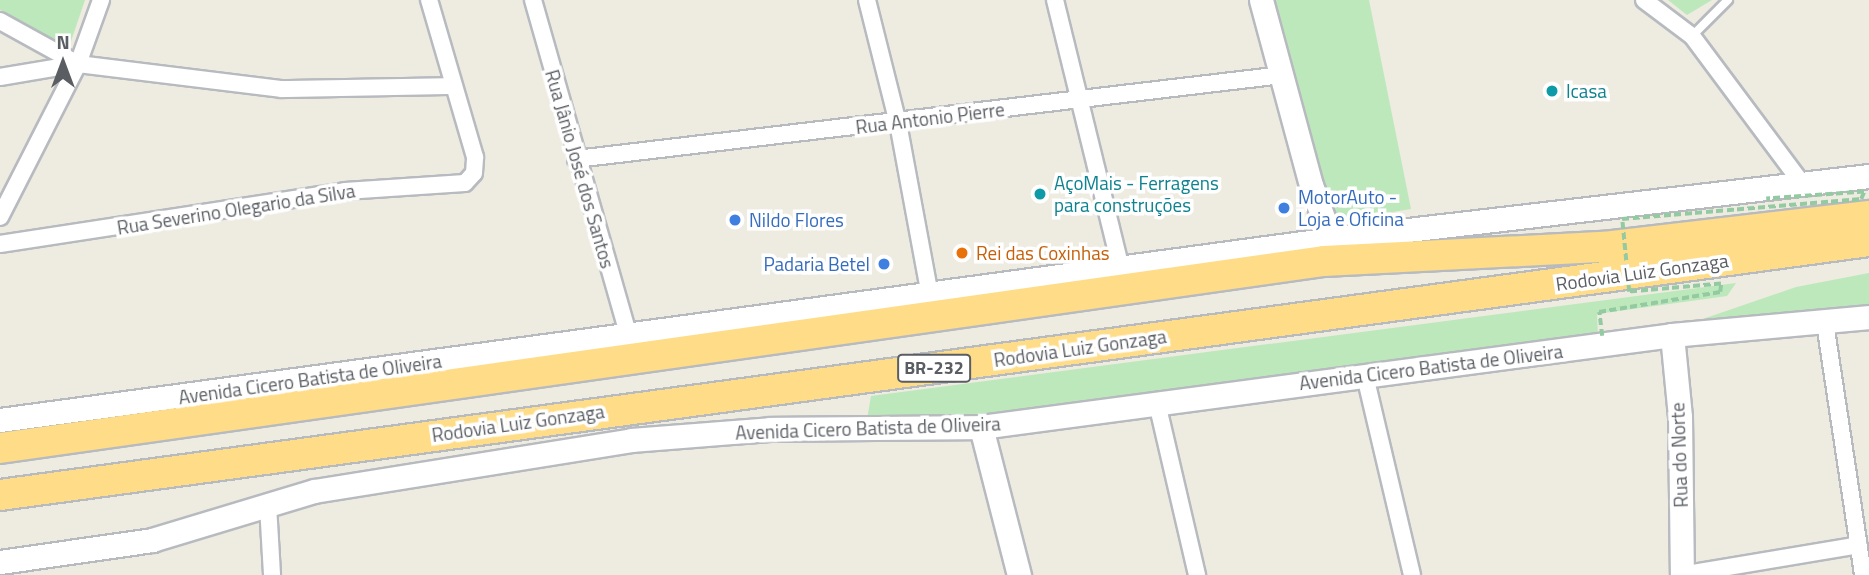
<!DOCTYPE html>
<meta charset="utf-8">
<style>
body{margin:0}
#map{position:relative;width:1869px;height:575px;overflow:hidden;background:#eeebe1;font-family:"Titillium Web",sans-serif}
div>[style]{position:absolute}
.green>*{inset:0;background:#bde8bb}
.roads{filter:drop-shadow(2px 0 #b7babf) drop-shadow(-2px 0 #b7babf) drop-shadow(0 2px #b7babf) drop-shadow(0 -2px #b7babf)}
.lane>*{height:8px;margin:-4px;padding:0 4px;transform-origin:4px;border-radius:4px;background:#fff}
.street>*{height:16px;margin:-8px;padding:0 8px;transform-origin:8px;border-radius:8px;background:#fff}
.secondary>*{height:23px;margin:-11.5px;padding:0 11.5px;transform-origin:11.5px;border-radius:11.5px;background:#fff}
.highway>*{height:30px;margin:-15px;padding:0 15px;transform-origin:15px;border-radius:15px;background:#ffdc87}
.path-bridge>*{height:3.5px;margin-top:-1.75px;transform-origin:0;background:repeating-linear-gradient(90deg,#94caa1 0 7px,transparent 0 10.5px)}
.dots>*{width:19px;height:19px;translate:-50% -50%;box-sizing:border-box;border:4px solid #fff;border-radius:50%}
span{translate:-50% -50%;white-space:nowrap;text-align:center;line-height:1.15;-webkit-text-stroke:7px #fff;paint-order:stroke}
.shield-label span{padding:2px 5px;background:#fff;border:2px solid;border-radius:5px;-webkit-text-stroke-width:0}
.shield-label{font-size:18px;color:#5a5e63;font-weight:700}
.culture-label{font-size:19px;color:#0d838f}
.left{translate:0 -50%;text-align:left}
.street-label{font-size:19px;color:#5a5e63}
.shop-label{font-size:19px;color:#366cbe}
.right{translate:-100% -50%;text-align:right}
.food-label{font-size:19px;color:#c56008}
.north{position:absolute;left:28px;top:28px;width:70px;height:70px;-webkit-text-stroke:5px #fff;paint-order:stroke;rotate:0deg;font-size:19px;font-weight:700;line-height:28px;text-align:center;color:#5a5e63}
.north::after{content:'';display:block;margin:auto;width:24px;height:32px;background:#5a5e63;clip-path:polygon(50% 0,100% 100%,50% 72%,0 100%)}
</style>
<div id="map">
<div class="green">
<i style="clip-path:polygon(0 0,85px 0,67px 53px,0 10px)"></i>
<i style="clip-path:polygon(1274px 0,1369px 0,1411px 209px,1332px 222px)"></i>
<i style="clip-path:polygon(1668px 0,1712px 0,1687px 15px)"></i>
<i style="clip-path:polygon(1869px 273px,1869px 304px,1697px 321px,1796px 287px)"></i>
<i style="clip-path:polygon(1736px 283px,1727px 296px,1597px 314px,1598px 336px,865px 431px,871px 396px)"></i>
</div>
<div class="roads">
<div class="lane">
<i style="left:1692px;top:36px;width:51px;rotate:-45deg"></i>
</div>
<div class="street">
<i style="left:533px;top:0;width:350px;rotate:74.1deg"></i>
<i style="left:867px;top:0;width:127px;rotate:75.9deg"></i>
<i style="left:898px;top:123px;width:176px;rotate:79.5deg"></i>
<i style="left:1055px;top:0;width:276px;rotate:76.2deg"></i>
<i style="left:1644px;top:0;width:60px;rotate:36.9deg"></i>
<i style="left:1692px;top:36px;width:186px;rotate:53.3deg"></i>
<i style="left:0;top:21px;width:89px;rotate:28.9deg"></i>
<i style="left:0;top:77px;width:79px;rotate:-9.5deg"></i>
<i style="left:78px;top:64px;width:206px;rotate:7deg"></i>
<i style="left:282px;top:89px;width:171px;rotate:-1deg"></i>
<i style="left:576px;top:159px;width:712px;rotate:-6.78deg"></i>
<i style="left:0;top:217px;width:172px;rotate:-63deg"></i>
<i style="left:78px;top:64px;width:68px;rotate:-70.2deg"></i>
<i style="left:0;top:244px;width:349px;rotate:-8.7deg"></i>
<i style="left:345px;top:191px;width:120px;rotate:-3.8deg"></i>
<i style="left:465px;top:183px;width:13px;rotate:-48deg"></i>
<i style="left:474px;top:173px;width:16px;rotate:-86deg"></i>
<i style="left:475px;top:157px;width:164px;rotate:-106.3deg"></i>
<i style="left:1825px;top:323px;width:255px;rotate:81.4deg"></i>
<i style="left:1365px;top:376px;width:204px;rotate:76.7deg"></i>
<i style="left:1157px;top:403px;width:177px;rotate:76.9deg"></i>
<i style="left:268px;top:505px;width:70px;rotate:86.7deg"></i>
<i style="left:1680px;top:575px;width:181px;rotate:-9.5deg"></i>
</div>
<div class="secondary">
<i style="left:1261px;top:0;width:192px;rotate:74.9deg"></i>
<i style="left:1311px;top:185px;width:58px;rotate:69.7deg"></i>
<i style="left:1672px;top:335px;width:82px;rotate:84.4deg"></i>
<i style="left:1680px;top:417px;width:158px;rotate:89.3deg"></i>
<i style="left:0;top:420px;width:1343px;rotate:-7.74deg"></i>
<i style="left:1331px;top:239px;width:542px;rotate:-6.68deg"></i>
<i style="left:981px;top:427px;width:153px;rotate:75.6deg"></i>
<i style="left:0;top:562px;width:154px;rotate:-8.2deg"></i>
<i style="left:152px;top:540px;width:169px;rotate:-16.8deg"></i>
<i style="left:314px;top:491px;width:321px;rotate:-9.1deg"></i>
<i style="left:631px;top:440px;width:139px;rotate:-4.5deg"></i>
<i style="left:770px;top:429px;width:211px;rotate:-0.5deg"></i>
<i style="left:981px;top:427px;width:697px;rotate:-7.58deg"></i>
<i style="left:1672px;top:335px;width:198px;rotate:-5.2deg"></i>
</div>
<div class="highway">
<i style="left:0;top:448px;width:1337px;rotate:-8.04deg"></i>
<i style="left:1324px;top:261px;width:280px;rotate:-2.9deg"></i>
<i style="left:1604px;top:247px;width:267px;rotate:-6.7deg"></i>
<i style="left:0;top:495px;width:1886px;rotate:-7.74deg"></i>
</div>
</div>
<div class="path-bridge">
<i style="left:1602px;top:336px;width:24px;rotate:-97deg"></i>
<i style="left:1599px;top:312px;width:123px;rotate:-9.4deg"></i>
<i style="left:1720px;top:292px;width:8px;rotate:-83deg"></i>
<i style="left:1721px;top:284px;width:92px;rotate:175deg"></i>
<i style="left:1629px;top:292px;width:73px;rotate:-95.5deg"></i>
<i style="left:1622px;top:219px;width:240px;rotate:-4.8deg"></i>
<i style="left:1861px;top:199px;width:8px;rotate:-67deg"></i>
<i style="left:1864px;top:192px;width:98px;rotate:175.9deg"></i>
</div>
<div class="dots">
<i style="left:1552px;top:91px;background:#0f9aa8"></i>
<i style="left:1040px;top:194px;background:#0f9aa8"></i>
<i style="left:1284px;top:208px;background:#3f7fe0"></i>
<i style="left:735px;top:220px;background:#3f7fe0"></i>
<i style="left:962px;top:253px;background:#e8710a"></i>
<i style="left:884px;top:264px;background:#3f7fe0"></i>
</div>
<div class="shield-label">
<span style="left:934px;top:368px">BR-232</span>
</div>
<div class="culture-label">
<span class="left" style="left:1566px;top:91px">Icasa</span>
<span class="left" style="left:1054px;top:194px">AçoMais - Ferragens<br>para construções</span>
</div>
<div class="street-label">
<span style="left:930px;top:118px;rotate:-7deg">Rua Antonio Pierre</span>
<span style="left:580px;top:169px;rotate:74deg">Rua Jânio José dos Santos</span>
<span style="left:236px;top:209px;rotate:-9deg">Rua Severino Olegario da Silva</span>
<span style="left:1642px;top:272px;rotate:-8deg">Rodovia Luiz Gonzaga</span>
<span style="left:1080px;top:348px;rotate:-8deg">Rodovia Luiz Gonzaga</span>
<span style="left:1431px;top:367px;rotate:-7deg">Avenida Cicero Batista de Oliveira</span>
<span style="left:310px;top:379px;rotate:-8deg">Avenida Cicero Batista de Oliveira</span>
<span style="left:518px;top:423px;rotate:-8deg">Rodovia Luiz Gonzaga</span>
<span style="left:868px;top:428px;rotate:-2deg">Avenida Cicero Batista de Oliveira</span>
<span style="left:1679px;top:455px;rotate:-92deg">Rua do Norte</span>
</div>
<div class="shop-label">
<span class="left" style="left:1298px;top:208px">MotorAuto -<br>Loja e Oficina</span>
<span class="left" style="left:749px;top:220px">Nildo Flores</span>
<span class="right" style="left:870px;top:264px">Padaria Betel</span>
</div>
<div class="food-label">
<span class="left" style="left:976px;top:253px">Rei das Coxinhas</span>
</div>
<div class="north">N</div>
</div>
